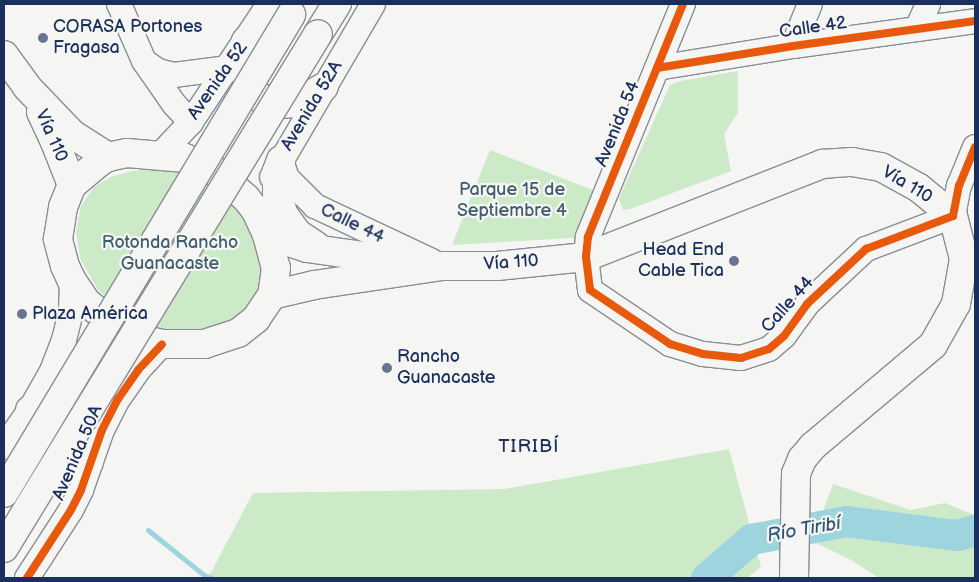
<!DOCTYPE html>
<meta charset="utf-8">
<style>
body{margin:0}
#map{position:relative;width:979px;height:582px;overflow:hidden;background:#f5f5f3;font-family:"Balsamiq Sans",sans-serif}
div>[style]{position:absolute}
.green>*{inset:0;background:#cceac8}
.stream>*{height:5px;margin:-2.5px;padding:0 2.5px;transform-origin:2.5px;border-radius:2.5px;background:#9ed4de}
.river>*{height:31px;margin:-15.5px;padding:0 15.5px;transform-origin:15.5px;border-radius:15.5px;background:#9ed4de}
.roads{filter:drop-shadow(1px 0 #898d95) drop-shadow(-1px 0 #898d95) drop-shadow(0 1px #898d95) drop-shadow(0 -1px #898d95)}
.minor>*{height:24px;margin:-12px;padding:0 12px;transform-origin:12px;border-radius:12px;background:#f5f5f3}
.major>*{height:28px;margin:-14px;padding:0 14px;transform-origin:14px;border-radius:14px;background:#f5f5f3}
.highway>*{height:28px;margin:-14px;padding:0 14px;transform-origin:14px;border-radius:14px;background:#f5f5f3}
.bridges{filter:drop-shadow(1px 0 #898d95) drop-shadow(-1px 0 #898d95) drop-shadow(0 1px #898d95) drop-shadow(0 -1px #898d95)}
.highway-bridge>*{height:28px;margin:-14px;padding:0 14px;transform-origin:14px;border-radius:14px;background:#f5f5f3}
.cycleway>*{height:8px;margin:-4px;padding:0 4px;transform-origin:4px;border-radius:4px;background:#e8590c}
.dots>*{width:14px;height:14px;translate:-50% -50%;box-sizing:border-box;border:2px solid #f6f6f2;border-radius:50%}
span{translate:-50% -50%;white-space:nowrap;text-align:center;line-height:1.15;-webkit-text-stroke:4.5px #f6f6f2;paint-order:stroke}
.poi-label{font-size:18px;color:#1b2f5e}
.left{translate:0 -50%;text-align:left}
.right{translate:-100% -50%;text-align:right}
.street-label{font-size:18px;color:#1b2f5e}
.park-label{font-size:18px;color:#3f5c70}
.neighbourhood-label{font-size:19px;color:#1b2f5e;letter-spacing:1px}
.water-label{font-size:19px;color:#32557c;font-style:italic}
.frame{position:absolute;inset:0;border:5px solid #1b2f5e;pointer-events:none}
</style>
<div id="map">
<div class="green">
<i style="clip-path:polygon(738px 71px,738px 113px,724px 134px,731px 171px,630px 209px,623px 210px,619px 198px,670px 85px,680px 81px)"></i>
<i style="clip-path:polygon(490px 150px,605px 195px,588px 237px,452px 245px)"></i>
<i style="clip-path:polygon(157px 169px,180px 174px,229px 204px,244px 218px,256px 239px,264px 270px,262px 291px,240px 322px,195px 336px,152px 329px,126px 315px,98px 290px,80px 258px,76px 231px,81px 206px,94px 187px,113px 176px,133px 171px)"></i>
<i style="clip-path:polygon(729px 449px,761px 567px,747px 578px,208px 578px,253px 493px,505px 489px)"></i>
<i style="clip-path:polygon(833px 484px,911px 510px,945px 503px,975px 515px,975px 578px,879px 578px,849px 559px,812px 541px)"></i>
</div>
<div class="stream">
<i style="left:148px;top:530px;width:72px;rotate:38.8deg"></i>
<i style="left:204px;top:575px;width:9px;rotate:21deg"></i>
</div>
<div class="river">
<i style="left:706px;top:578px;width:60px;rotate:-40.9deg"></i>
<i style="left:751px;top:539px;width:97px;rotate:-10.7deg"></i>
<i style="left:846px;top:521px;width:112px;rotate:7.2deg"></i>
<i style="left:957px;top:535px;width:19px;rotate:-16deg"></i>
</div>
<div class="roads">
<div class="minor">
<i style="left:119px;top:4px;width:62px;rotate:66.3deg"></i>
<i style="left:144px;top:61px;width:52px;rotate:55.1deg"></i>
<i style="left:174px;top:104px;width:25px;rotate:47deg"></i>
<i style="left:683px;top:4px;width:252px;rotate:112.2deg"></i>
<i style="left:588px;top:237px;width:20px;rotate:96deg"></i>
<i style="left:586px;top:257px;width:33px;rotate:83deg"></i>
<i style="left:590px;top:290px;width:97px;rotate:34deg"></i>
<i style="left:670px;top:344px;width:34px;rotate:17deg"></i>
<i style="left:703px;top:354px;width:38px;rotate:6deg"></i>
<i style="left:741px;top:358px;width:29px;rotate:-18deg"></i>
<i style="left:769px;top:349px;width:20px;rotate:-41deg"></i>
<i style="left:784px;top:336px;width:39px;rotate:-54deg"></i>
<i style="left:807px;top:304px;width:81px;rotate:-43deg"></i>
<i style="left:866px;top:249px;width:93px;rotate:-20.8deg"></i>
<i style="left:953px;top:216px;width:31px;rotate:-79deg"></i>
<i style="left:959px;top:186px;width:42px;rotate:-67.7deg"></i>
<i style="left:917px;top:29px;width:27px;rotate:-66deg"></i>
<i style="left:793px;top:46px;width:45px;rotate:-68deg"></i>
<i style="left:148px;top:64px;width:12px;rotate:35deg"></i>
<i style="left:158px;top:71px;width:16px;rotate:14deg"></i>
<i style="left:174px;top:75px;width:53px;rotate:-7.5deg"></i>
<i style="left:657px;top:68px;width:138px;rotate:-9.2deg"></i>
<i style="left:793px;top:46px;width:184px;rotate:-7.8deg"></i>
<i style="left:161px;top:154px;width:44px;rotate:-46.8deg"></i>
<i style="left:191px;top:122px;width:141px;rotate:-56.5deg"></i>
<i style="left:281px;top:160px;width:19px;rotate:72deg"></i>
<i style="left:287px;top:178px;width:40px;rotate:45deg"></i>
<i style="left:315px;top:206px;width:129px;rotate:25.2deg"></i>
<i style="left:272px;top:177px;width:200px;rotate:-59.7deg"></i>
<i style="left:4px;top:447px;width:45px;rotate:-54.9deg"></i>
<i style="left:30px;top:410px;width:45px;rotate:-60.6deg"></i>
<i style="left:52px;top:371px;width:33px;rotate:-69deg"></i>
<i style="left:64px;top:340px;width:30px;rotate:-76deg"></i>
<i style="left:71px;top:311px;width:30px;rotate:-88deg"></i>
<i style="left:27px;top:578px;width:81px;rotate:-57.1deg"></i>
<i style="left:71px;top:510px;width:22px;rotate:-63deg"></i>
<i style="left:81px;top:490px;width:64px;rotate:-70.7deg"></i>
<i style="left:102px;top:430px;width:35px;rotate:-63deg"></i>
<i style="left:118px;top:399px;width:35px;rotate:-55deg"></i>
<i style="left:138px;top:370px;width:35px;rotate:-47deg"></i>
</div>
<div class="major">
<i style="left:4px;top:55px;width:39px;rotate:54deg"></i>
<i style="left:27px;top:87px;width:65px;rotate:46.2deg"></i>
<i style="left:72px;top:134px;width:43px;rotate:32.6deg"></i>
<i style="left:41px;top:112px;width:33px;rotate:65deg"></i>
<i style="left:55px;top:142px;width:46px;rotate:68.4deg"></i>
<i style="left:127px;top:153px;width:58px;rotate:4.9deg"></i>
<i style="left:185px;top:158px;width:36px;rotate:24deg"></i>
<i style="left:218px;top:173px;width:38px;rotate:42deg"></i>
<i style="left:246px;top:198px;width:16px;rotate:52deg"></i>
<i style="left:256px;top:211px;width:26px;rotate:65deg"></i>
<i style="left:267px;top:235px;width:34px;rotate:75deg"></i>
<i style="left:276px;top:268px;width:27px;rotate:98deg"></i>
<i style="left:272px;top:295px;width:29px;rotate:124deg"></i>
<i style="left:256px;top:319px;width:23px;rotate:142deg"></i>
<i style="left:238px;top:333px;width:35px;rotate:162deg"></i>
<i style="left:205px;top:344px;width:43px;rotate:180deg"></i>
<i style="left:162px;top:344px;width:17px;rotate:-167deg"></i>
<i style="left:145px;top:340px;width:30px;rotate:-154deg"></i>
<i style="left:118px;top:327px;width:39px;rotate:-142deg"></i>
<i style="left:87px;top:303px;width:27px;rotate:-124deg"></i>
<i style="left:72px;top:281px;width:17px;rotate:-115deg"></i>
<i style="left:65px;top:266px;width:28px;rotate:-105deg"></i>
<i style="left:58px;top:239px;width:32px;rotate:-81deg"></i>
<i style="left:63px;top:207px;width:24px;rotate:-68deg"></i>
<i style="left:72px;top:185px;width:35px;rotate:-40deg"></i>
<i style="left:99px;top:162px;width:10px;rotate:-29deg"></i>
<i style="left:108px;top:157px;width:19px;rotate:-12deg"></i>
<i style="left:281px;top:160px;width:12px;rotate:110deg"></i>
<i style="left:277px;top:171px;width:23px;rotate:90deg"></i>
<i style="left:277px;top:194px;width:22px;rotate:72deg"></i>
<i style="left:284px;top:215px;width:22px;rotate:54deg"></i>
<i style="left:297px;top:233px;width:23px;rotate:34deg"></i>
<i style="left:267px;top:235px;width:42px;rotate:18deg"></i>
<i style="left:307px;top:248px;width:101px;rotate:8deg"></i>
<i style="left:272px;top:295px;width:43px;rotate:-13.4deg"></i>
<i style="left:314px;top:285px;width:130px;rotate:-8.4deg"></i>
<i style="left:443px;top:266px;width:54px"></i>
<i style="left:497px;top:266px;width:89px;rotate:-5.8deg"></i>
<i style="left:586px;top:257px;width:254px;rotate:-21.5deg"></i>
<i style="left:822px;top:164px;width:30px;rotate:-4deg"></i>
<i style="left:852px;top:162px;width:29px;rotate:10deg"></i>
<i style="left:881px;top:167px;width:43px;rotate:28.9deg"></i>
<i style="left:919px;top:188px;width:44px;rotate:39.5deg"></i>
<i style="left:953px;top:216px;width:44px;rotate:75.7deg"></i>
<i style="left:964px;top:259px;width:46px;rotate:100.1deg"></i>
<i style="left:956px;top:304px;width:47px;rotate:119.3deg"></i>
<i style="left:933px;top:345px;width:157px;rotate:139.9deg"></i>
<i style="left:813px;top:446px;width:17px;rotate:130deg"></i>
<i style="left:802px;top:459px;width:16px;rotate:112deg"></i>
<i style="left:796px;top:474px;width:104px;rotate:91.1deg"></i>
</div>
<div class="highway">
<i style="left:318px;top:34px;width:36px;rotate:-58deg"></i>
<i style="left:246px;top:41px;width:35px;rotate:90deg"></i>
<i style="left:246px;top:76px;width:17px;rotate:65deg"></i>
<i style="left:253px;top:91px;width:13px;rotate:42deg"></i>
<i style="left:263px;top:100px;width:18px;rotate:13deg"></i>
<i style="left:281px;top:104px;width:15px;rotate:-4deg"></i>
<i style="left:296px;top:103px;width:32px;rotate:-30deg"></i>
<i style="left:30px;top:410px;width:14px;rotate:8deg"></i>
<i style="left:44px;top:412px;width:30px;rotate:23deg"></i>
<i style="left:72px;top:424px;width:27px;rotate:56deg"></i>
<i style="left:87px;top:446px;width:16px;rotate:83deg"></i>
</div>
</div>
<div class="bridges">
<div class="highway-bridge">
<i style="left:4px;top:493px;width:558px;rotate:-59.02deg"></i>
<i style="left:4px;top:548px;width:602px;rotate:-58.58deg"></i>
</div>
</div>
<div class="cycleway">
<i style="left:683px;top:4px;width:252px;rotate:112.2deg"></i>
<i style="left:588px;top:237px;width:20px;rotate:96deg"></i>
<i style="left:586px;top:257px;width:33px;rotate:83deg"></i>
<i style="left:590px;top:290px;width:97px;rotate:34deg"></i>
<i style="left:670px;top:344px;width:34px;rotate:17deg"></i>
<i style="left:703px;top:354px;width:38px;rotate:6deg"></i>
<i style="left:741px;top:358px;width:29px;rotate:-18deg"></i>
<i style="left:769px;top:349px;width:20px;rotate:-41deg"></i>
<i style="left:784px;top:336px;width:39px;rotate:-54deg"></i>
<i style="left:807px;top:304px;width:81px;rotate:-43deg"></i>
<i style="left:866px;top:249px;width:93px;rotate:-20.8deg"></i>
<i style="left:953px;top:216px;width:31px;rotate:-79deg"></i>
<i style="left:959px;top:186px;width:42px;rotate:-67.7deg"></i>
<i style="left:657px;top:68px;width:138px;rotate:-9.2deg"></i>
<i style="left:793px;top:46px;width:184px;rotate:-7.8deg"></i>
<i style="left:27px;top:578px;width:81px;rotate:-57.1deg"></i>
<i style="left:71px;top:510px;width:22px;rotate:-63deg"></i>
<i style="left:81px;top:490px;width:64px;rotate:-70.7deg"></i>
<i style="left:102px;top:430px;width:35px;rotate:-63deg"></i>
<i style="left:118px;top:399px;width:35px;rotate:-55deg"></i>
<i style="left:138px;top:370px;width:35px;rotate:-47deg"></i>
</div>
<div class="dots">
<i style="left:43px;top:38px;background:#677492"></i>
<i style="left:734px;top:261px;background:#677492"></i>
<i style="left:22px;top:314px;background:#677492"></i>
<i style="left:387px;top:368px;background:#677492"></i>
</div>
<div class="poi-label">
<span class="left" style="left:53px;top:38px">CORASA Portones<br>Fragasa</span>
<span class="right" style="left:724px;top:261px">Head End<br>Cable Tica</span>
<span class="left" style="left:32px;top:314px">Plaza América</span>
<span class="left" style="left:397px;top:368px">Rancho<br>Guanacaste</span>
</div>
<div class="street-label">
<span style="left:813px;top:28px;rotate:-8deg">Calle 42</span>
<span style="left:218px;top:81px;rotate:-55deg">Avenida 52</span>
<span style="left:312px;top:106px;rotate:-59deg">Avenida 52A</span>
<span style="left:618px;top:124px;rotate:-68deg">Avenida 54</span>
<span style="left:51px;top:136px;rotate:66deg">Vía 110</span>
<span style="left:907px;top:185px;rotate:31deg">Vía 110</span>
<span style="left:352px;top:224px;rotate:26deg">Calle 44</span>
<span style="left:511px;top:263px;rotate:-4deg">Vía 110</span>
<span style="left:788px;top:305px;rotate:-48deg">Calle 44</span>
<span style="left:78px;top:453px;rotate:-67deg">Avenida 50A</span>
</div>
<div class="park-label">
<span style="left:512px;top:201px">Parque 15 de<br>Septiembre 4</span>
<span style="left:170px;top:254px">Rotonda Rancho<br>Guanacaste</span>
</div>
<div class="neighbourhood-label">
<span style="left:529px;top:447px">TIRIBÍ</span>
</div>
<div class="water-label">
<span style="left:804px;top:530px;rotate:-10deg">Río Tiribí</span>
</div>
<div class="frame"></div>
</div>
